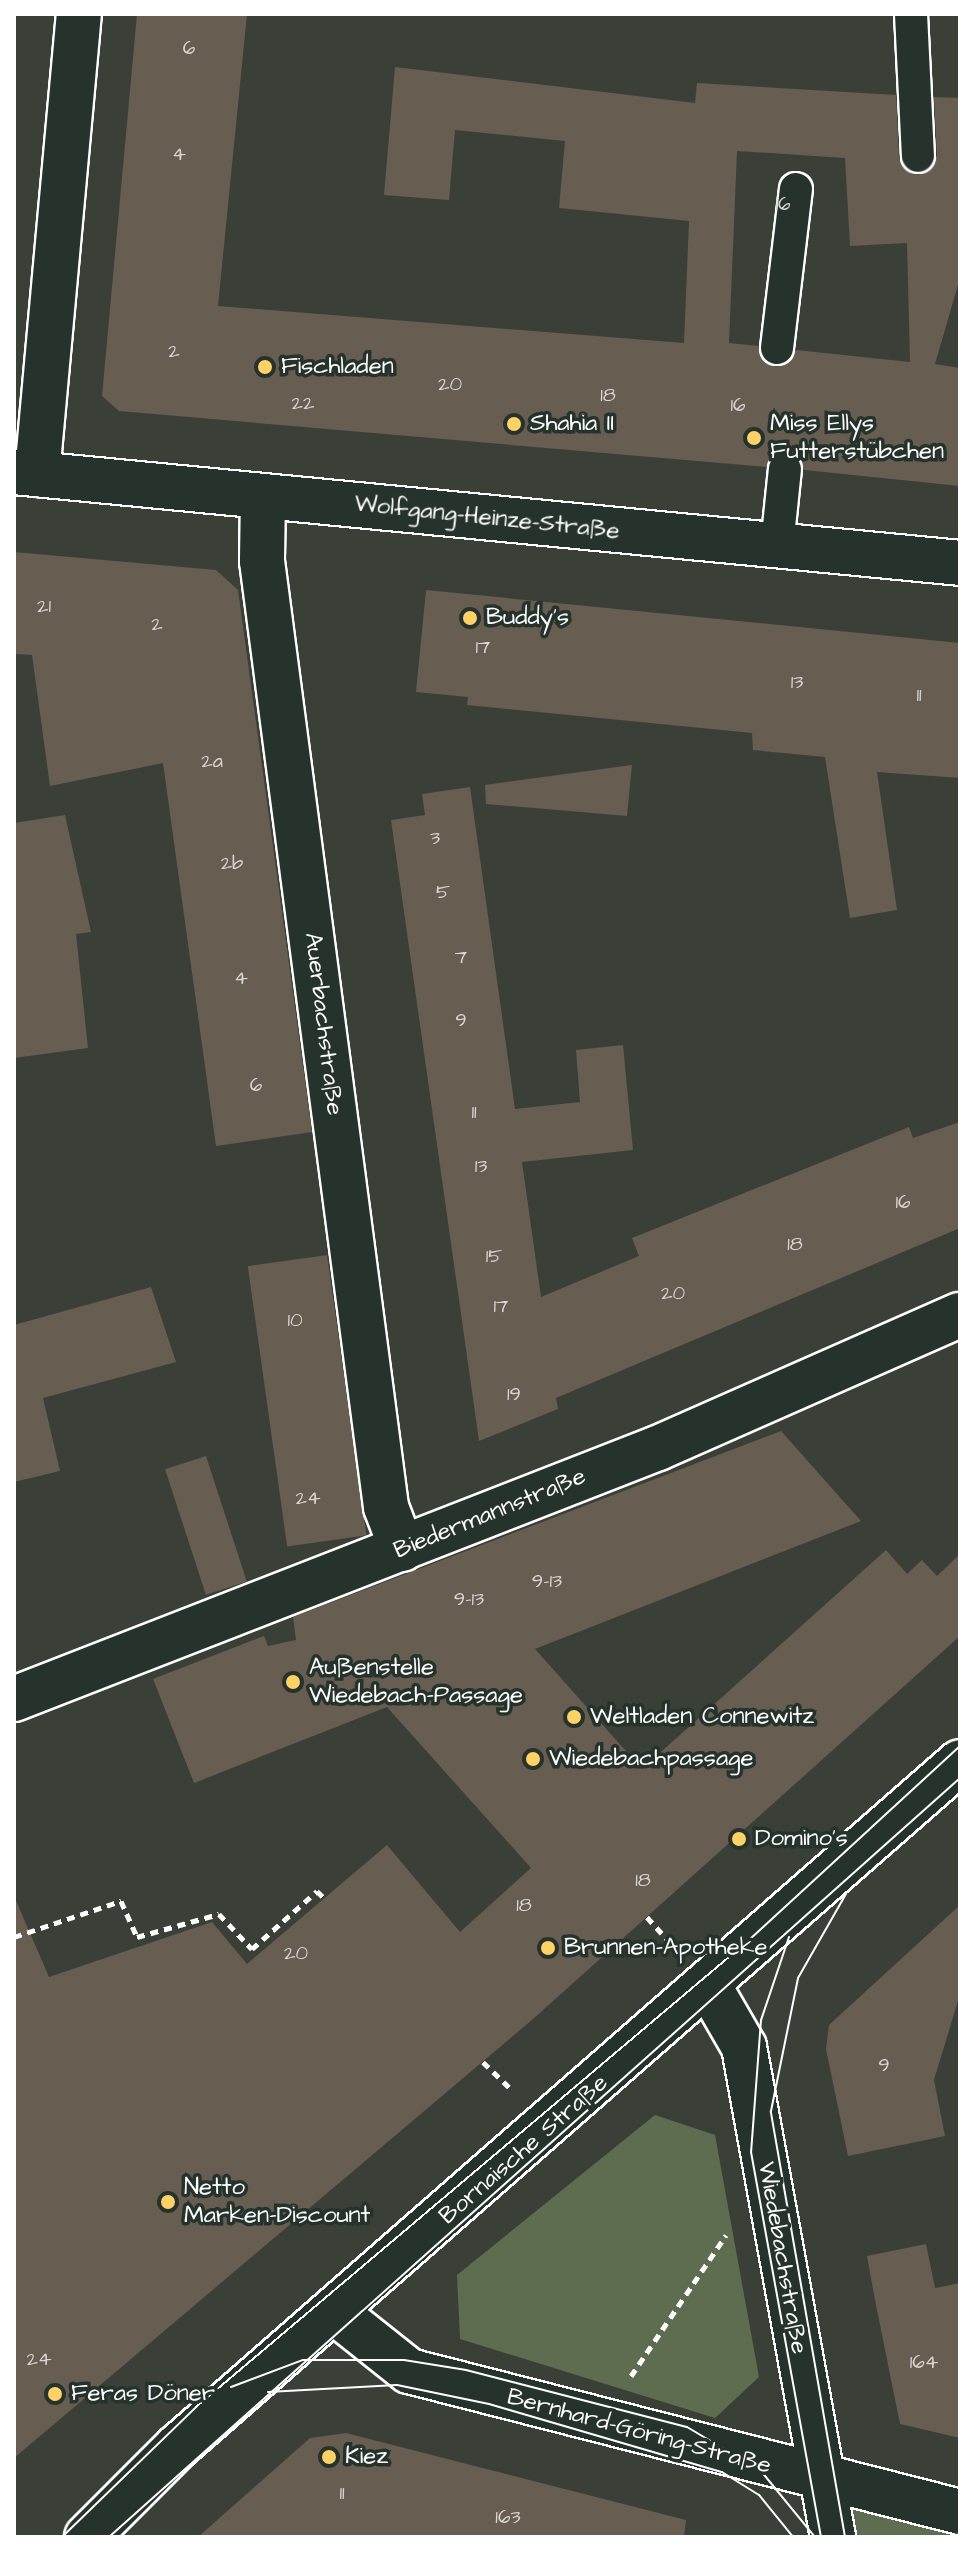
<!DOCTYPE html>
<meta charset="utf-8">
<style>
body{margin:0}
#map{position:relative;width:974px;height:2551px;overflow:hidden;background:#3a4038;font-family:"Architects Daughter",sans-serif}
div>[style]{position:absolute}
.green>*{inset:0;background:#5e6d4f}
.building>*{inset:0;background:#675d51;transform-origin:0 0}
.path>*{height:5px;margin-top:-2.5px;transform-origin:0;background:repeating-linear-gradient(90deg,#fff 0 8px,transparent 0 14px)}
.roads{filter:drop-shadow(2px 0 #fff) drop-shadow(-2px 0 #fff) drop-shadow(0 2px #fff) drop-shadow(0 -2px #fff)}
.service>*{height:32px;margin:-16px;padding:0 16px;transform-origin:16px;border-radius:16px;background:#26332d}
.minor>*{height:44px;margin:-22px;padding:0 22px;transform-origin:22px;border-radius:22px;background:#26332d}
.tertiary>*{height:44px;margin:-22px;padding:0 22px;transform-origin:22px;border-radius:22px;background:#26332d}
.secondary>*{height:44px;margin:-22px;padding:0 22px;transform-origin:22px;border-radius:22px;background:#26332d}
.tram>*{height:2px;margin:-1px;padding:0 1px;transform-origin:1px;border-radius:1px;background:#fff}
.dots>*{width:22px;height:22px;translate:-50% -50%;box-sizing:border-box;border:4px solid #26332d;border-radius:50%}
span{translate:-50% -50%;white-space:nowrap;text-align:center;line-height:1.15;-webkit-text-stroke:7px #26332d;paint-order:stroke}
.number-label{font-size:20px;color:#d9d6d4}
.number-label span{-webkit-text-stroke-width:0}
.poi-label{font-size:24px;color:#fff}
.left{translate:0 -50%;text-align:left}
.street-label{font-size:24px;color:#fff}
.frame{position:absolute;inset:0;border:16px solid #fff;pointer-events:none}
</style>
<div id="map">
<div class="green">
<i style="clip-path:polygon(655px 2115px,715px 2135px,759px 2377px,715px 2418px,460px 2339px,457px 2275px)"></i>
<i style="clip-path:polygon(822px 2478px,960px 2512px,960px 2537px,833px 2537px)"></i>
</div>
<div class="building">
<i style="clip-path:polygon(evenodd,137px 14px,247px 14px,218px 306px,684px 343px,689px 221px,559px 208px,565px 141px,455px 130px,449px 200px,384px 195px,395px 67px,695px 103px,697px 83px,896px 95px,899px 158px,918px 175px,937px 156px,934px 97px,960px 98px,960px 278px,935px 364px,960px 368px,960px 486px,804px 470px,786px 450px,766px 467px,119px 411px,102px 396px,137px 14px,737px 151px,845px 158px,850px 246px,907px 243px,910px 362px,796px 350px,776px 367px,758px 346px,729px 343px,737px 151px)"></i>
<i style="clip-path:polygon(14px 552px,216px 570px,238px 590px,312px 1132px,216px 1146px,163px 763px,50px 786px,32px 655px,14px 654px)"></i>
<i style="clip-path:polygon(426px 590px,960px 643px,960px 778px,877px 772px,897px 910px,850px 918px,825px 757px,753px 750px,752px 733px,467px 705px,468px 697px,416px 692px)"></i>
<i style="clip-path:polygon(632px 765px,627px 816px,486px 804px,485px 785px)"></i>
<i style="clip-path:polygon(470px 787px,515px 1109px,580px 1102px,576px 1050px,623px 1045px,633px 1150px,522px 1162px,541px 1297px,639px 1256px,632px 1238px,909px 1127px,913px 1138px,960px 1122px,960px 1228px,556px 1398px,558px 1409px,479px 1441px,391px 820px,425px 815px,422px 794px)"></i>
<i style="clip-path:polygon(65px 815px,91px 932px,76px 934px,88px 1048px,14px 1058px,14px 823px)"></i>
<i style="left:327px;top:1255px;width:283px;height:80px;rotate:82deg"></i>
<i style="clip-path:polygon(151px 1287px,176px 1362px,43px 1398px,60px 1471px,14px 1482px,14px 1325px)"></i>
<i style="clip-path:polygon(781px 1431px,861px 1521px,535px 1649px,642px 1769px,886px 1550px,907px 1574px,922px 1560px,937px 1576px,960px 1554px,960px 1636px,533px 2019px,14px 2458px,14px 1896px,49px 1977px,212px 1922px,247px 1964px,387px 1845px,460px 1932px,531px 1868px,387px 1707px,194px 1783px,153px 1679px,264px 1636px,268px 1646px,296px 1640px,293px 1617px)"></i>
<i style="left:206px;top:1456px;width:132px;height:43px;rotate:72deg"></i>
<i style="clip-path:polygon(960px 1905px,960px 1994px,934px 2080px,945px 2136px,848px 2156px,826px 2049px,829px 2025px)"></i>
<i style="clip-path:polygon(926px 2244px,935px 2288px,960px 2283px,960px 2438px,900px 2424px,875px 2300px,867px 2256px)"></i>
<i style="clip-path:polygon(346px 2433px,686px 2520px,684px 2537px,198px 2537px,310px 2438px)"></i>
</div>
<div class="path">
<i style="left:647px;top:1917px;width:39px;rotate:48deg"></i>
<i style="left:14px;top:1937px;width:113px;rotate:-18.6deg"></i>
<i style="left:121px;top:1901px;width:39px;rotate:66deg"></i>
<i style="left:137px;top:1937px;width:85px;rotate:-15.7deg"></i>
<i style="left:219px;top:1914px;width:48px;rotate:46.7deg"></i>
<i style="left:252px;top:1949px;width:87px;rotate:-41.7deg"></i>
<i style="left:317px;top:1891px;width:10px;rotate:45deg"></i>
<i style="left:483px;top:2062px;width:39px;rotate:44deg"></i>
<i style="left:631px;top:2376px;width:170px;rotate:-56deg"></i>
</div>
<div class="roads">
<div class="service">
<i style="left:911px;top:14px;width:142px;rotate:87.2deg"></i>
<i style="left:777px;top:348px;width:160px;rotate:-83.2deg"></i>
<i style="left:777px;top:546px;width:77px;rotate:-84.1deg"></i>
</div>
<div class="minor">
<i style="left:37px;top:474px;width:462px;rotate:-84.8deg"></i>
<i style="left:263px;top:496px;width:65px;rotate:90.9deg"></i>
<i style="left:262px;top:561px;width:954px;rotate:82.53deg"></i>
<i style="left:386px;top:1507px;width:45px;rotate:69.1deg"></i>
<i style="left:14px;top:1699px;width:691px;rotate:-21.29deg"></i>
<i style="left:658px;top:1448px;width:330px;rotate:-23.8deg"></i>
<i style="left:710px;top:1988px;width:68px;rotate:60deg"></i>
<i style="left:744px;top:2047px;width:498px;rotate:79.7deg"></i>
</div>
<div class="tertiary">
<i style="left:336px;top:2313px;width:93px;rotate:38.5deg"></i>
<i style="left:409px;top:2371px;width:569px;rotate:14.35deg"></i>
</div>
<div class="secondary">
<i style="left:14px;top:472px;width:950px;rotate:5.49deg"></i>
<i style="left:87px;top:2537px;width:127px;rotate:-45deg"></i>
<i style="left:177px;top:2447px;width:1040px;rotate:-41.18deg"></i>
</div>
</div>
<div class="tram">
<i style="left:789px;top:1937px;width:88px;rotate:108.6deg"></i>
<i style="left:761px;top:2020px;width:132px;rotate:94.3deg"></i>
<i style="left:751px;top:2152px;width:391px;rotate:79.7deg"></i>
<i style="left:231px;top:2387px;width:77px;rotate:-20.6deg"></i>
<i style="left:303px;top:2360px;width:101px"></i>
<i style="left:404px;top:2360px;width:63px;rotate:9.2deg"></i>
<i style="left:466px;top:2370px;width:228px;rotate:14.5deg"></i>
<i style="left:687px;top:2427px;width:86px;rotate:30.7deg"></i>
<i style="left:761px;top:2471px;width:85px;rotate:50.7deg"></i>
<i style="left:268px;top:2392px;width:129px;rotate:-3.1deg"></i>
<i style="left:397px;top:2385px;width:94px;rotate:11.7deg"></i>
<i style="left:489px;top:2404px;width:243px;rotate:16.3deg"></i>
<i style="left:722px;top:2472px;width:44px;rotate:31.9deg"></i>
<i style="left:759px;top:2495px;width:54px;rotate:51deg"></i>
<i style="left:62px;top:2537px;width:187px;rotate:-44.1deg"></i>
<i style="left:196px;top:2407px;width:724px;rotate:-40.18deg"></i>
<i style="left:749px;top:1940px;width:287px;rotate:-42.6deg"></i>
<i style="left:109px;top:2537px;width:1140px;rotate:-41.73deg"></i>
<i style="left:845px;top:2537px;width:432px;rotate:-99.9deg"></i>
<i style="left:771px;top:2111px;width:136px;rotate:-78.5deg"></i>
<i style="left:798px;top:1978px;width:97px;rotate:-60.3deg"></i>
</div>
<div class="dots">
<i style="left:265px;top:367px;background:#ffd166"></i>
<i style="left:514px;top:424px;background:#ffd166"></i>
<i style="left:754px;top:438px;background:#ffd166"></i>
<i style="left:470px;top:618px;background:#ffd166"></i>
<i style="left:293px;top:1682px;background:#ffd166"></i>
<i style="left:574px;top:1717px;background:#ffd166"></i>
<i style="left:533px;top:1759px;background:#ffd166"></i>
<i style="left:739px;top:1839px;background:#ffd166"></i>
<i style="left:548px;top:1948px;background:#ffd166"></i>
<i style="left:168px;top:2202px;background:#ffd166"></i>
<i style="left:55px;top:2394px;background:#ffd166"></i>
<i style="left:329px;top:2457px;background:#ffd166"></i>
</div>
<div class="number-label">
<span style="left:189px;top:48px">6</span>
<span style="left:179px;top:154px">4</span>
<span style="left:783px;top:204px">16</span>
<span style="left:174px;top:351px">2</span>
<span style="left:450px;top:384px">20</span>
<span style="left:608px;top:395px">18</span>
<span style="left:303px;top:403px">22</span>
<span style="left:738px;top:405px">16</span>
<span style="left:44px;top:606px">21</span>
<span style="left:157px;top:624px">2</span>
<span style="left:483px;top:647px">17</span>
<span style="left:797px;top:682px">13</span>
<span style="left:919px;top:695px">11</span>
<span style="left:212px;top:761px">2a</span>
<span style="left:435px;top:838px">3</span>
<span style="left:232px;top:863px">2b</span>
<span style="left:443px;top:892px">5</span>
<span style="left:461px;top:957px">7</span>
<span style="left:241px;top:978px">4</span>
<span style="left:461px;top:1020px">9</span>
<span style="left:256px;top:1085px">6</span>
<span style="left:474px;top:1112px">11</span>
<span style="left:481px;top:1166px">13</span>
<span style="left:903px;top:1202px">16</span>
<span style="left:795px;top:1244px">18</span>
<span style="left:494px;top:1256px">15</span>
<span style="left:673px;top:1293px">20</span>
<span style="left:501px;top:1306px">17</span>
<span style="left:295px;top:1320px">10</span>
<span style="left:514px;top:1394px">19</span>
<span style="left:308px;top:1498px">24</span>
<span style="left:547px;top:1581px">9-13</span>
<span style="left:469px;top:1599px">9-13</span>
<span style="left:643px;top:1880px">18</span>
<span style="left:524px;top:1905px">18</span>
<span style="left:296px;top:1953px">20</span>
<span style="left:884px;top:2065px">9</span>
<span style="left:39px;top:2359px">24</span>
<span style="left:924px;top:2362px">164</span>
<span style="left:342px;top:2493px">11</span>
<span style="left:508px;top:2517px">163</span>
</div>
<div class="poi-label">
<span class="left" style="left:281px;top:367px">Fischladen</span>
<span class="left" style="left:530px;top:424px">Shahia II</span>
<span class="left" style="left:770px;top:438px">Miss Ellys<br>Futterstübchen</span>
<span class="left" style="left:486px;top:618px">Buddy's</span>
<span class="left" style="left:309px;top:1682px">Außenstelle<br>Wiedebach-Passage</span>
<span class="left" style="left:590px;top:1717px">Weltladen Connewitz</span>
<span class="left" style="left:549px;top:1759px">Wiedebachpassage</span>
<span class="left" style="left:755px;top:1839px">Domino's</span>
<span class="left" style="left:564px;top:1948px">Brunnen-Apotheke</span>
<span class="left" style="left:184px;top:2202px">Netto<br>Marken-Discount</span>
<span class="left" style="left:71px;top:2394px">Feras Döner</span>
<span class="left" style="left:345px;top:2457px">Kiez</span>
</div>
<div class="street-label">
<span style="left:487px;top:518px;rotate:6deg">Wolfgang-Heinze-Straße</span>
<span style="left:323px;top:1024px;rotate:83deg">Auerbachstraße</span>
<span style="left:490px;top:1514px;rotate:-22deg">Biedermannstraße</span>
<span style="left:524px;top:2150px;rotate:-41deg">Bornaische Straße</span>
<span style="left:782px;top:2258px;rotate:80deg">Wiedebachstraße</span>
<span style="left:639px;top:2432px;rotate:15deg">Bernhard-Göring-Straße</span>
</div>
<div class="frame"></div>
</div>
